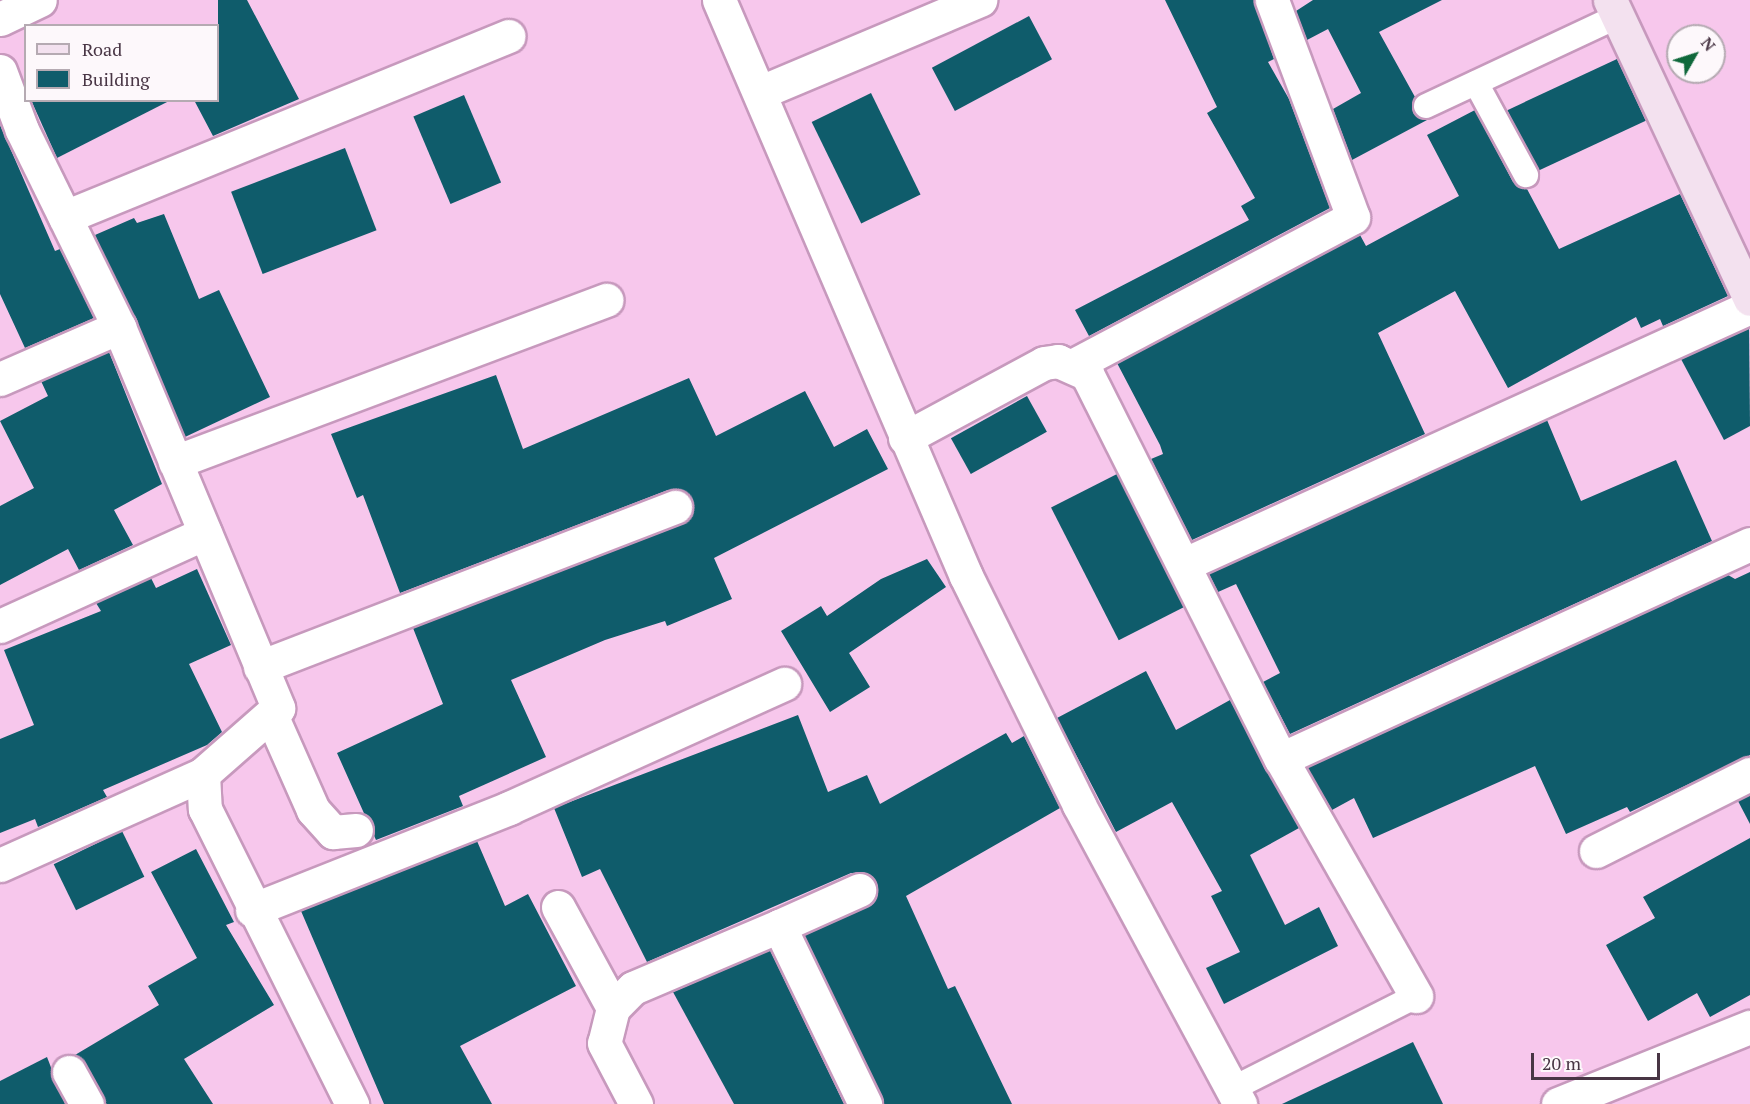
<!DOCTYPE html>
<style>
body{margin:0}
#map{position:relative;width:1750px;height:1104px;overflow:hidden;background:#f7c7ec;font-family:"PT Serif",serif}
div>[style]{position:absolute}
.building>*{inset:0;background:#0f5c6b;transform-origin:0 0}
.roads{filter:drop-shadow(2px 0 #c799bd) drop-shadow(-2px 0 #c799bd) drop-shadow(0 2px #c799bd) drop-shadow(0 -2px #c799bd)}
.lane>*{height:24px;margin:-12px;padding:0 12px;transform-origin:12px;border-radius:12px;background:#fff}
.street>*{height:33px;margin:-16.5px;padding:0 16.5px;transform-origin:16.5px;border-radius:16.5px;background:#fff}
.secondary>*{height:33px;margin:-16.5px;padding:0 16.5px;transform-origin:16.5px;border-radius:16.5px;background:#f3e1ef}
span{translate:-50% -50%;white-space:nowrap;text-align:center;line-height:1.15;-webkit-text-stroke:6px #fdf8fb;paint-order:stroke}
.legend{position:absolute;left:24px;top:24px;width:195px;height:78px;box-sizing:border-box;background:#fdf8fb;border:2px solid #b5aab2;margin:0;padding:8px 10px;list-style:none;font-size:18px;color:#483544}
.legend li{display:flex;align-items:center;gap:12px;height:30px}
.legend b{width:30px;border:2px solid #b5aab2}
.north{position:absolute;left:1666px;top:24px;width:60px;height:60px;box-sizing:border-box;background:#fdf8fb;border:2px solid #b5aab2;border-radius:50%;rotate:51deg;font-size:16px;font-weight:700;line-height:24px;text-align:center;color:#483544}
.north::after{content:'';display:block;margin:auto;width:21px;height:27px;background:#0f683b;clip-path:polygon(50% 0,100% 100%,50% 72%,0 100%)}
.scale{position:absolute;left:1531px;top:1053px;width:129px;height:27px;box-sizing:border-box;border:3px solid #483544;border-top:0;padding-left:8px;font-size:18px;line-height:21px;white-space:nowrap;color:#483544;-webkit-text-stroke:4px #fdf8fb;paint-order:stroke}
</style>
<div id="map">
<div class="building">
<i style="clip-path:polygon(218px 0,247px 0,299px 99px,213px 136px,194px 100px,218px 100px)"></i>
<i style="clip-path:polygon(1165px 0,1254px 0,1274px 59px,1268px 62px,1289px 99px,1330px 208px,1089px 336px,1075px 310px,1249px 220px,1241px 206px,1255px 198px,1207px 113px,1217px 107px)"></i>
<i style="clip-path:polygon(1313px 0,1442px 0,1379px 32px,1415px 97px,1413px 113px,1427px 120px,1352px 160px,1333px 109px,1361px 93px,1328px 29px,1307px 40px,1296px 11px)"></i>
<i style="left:1029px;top:16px;width:49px;height:110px;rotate:62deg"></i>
<i style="left:1617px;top:59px;width:68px;height:121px;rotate:65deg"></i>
<i style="left:871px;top:93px;width:113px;height:66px;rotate:64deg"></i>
<i style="left:464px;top:95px;width:95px;height:55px;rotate:67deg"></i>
<i style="clip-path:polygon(31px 100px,171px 100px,57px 158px)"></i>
<i style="clip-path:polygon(1475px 110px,1513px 182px,1527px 189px,1559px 249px,1680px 194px,1728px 296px,1663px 326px,1660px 319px,1641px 328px,1636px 317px,1508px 388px,1455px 291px,1378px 333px,1425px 434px,1192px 540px,1151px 459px,1163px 454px,1160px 445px,1117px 363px,1360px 235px,1366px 246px,1459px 196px,1427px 135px)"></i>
<i style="clip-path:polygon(0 125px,55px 251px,60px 249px,94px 318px,25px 348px,0 294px)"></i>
<i style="left:345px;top:148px;width:88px;height:122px;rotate:69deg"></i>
<i style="clip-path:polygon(164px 214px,199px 299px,219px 290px,270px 397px,185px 437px,95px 235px,134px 218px,137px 223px)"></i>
<i style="clip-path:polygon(1749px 328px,1750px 426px,1724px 440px,1681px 359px)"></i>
<i style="clip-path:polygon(109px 352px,162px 484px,114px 510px,133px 545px,79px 570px,68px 549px,0 585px,0 506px,34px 488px,0 421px,48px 396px,41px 381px)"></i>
<i style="clip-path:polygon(496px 375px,523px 449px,689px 378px,716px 436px,805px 391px,834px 447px,867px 429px,888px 469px,714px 558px,732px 599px,667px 626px,665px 621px,605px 640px,511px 680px,546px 757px,459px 796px,463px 806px,376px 840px,337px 753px,443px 704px,413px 628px,682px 524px,693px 510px,687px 493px,668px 490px,400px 593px,363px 495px,357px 498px,331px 434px)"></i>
<i style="left:1027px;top:396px;width:41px;height:87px;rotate:61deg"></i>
<i style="clip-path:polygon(1547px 420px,1581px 501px,1676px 460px,1712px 541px,1290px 734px,1263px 682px,1280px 673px,1236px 584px,1218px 592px,1209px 574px)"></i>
<i style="left:1117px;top:474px;width:149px;height:74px;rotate:63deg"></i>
<i style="clip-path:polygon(927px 559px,946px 587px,849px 653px,870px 687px,830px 712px,781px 631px,821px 606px,827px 616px,881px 579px)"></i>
<i style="clip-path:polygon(197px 569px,231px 645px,189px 664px,222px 732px,207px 745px,103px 790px,107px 797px,38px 827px,35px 819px,0 833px,0 739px,34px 725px,4px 650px,101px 611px,96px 603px,151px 578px,156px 588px)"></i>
<i style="clip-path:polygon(1750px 572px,1750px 755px,1630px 812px,1627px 807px,1566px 834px,1535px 766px,1373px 838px,1354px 798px,1332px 810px,1307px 768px,1728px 575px,1735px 579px)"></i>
<i style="clip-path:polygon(1146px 671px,1176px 730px,1230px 700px,1299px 828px,1250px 855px,1285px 925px,1319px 907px,1338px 946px,1224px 1004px,1206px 968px,1240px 952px,1211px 896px,1222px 891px,1172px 802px,1116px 832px,1057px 718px)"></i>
<i style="clip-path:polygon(798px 715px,828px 792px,867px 775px,880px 804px,1006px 733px,1012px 743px,1024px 736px,1060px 808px,906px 896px,948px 989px,955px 986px,1012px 1104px,884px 1104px,804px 935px,874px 901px,876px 883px,869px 875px,851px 873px,647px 962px,600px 869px,582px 877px,554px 808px)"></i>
<i style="clip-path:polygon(1750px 795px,1750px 824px,1738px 801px)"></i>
<i style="left:122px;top:831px;width:51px;height:76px;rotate:64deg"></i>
<i style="clip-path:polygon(1750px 838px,1750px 995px,1710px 1017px,1697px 993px,1648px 1021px,1606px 945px,1655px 918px,1643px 897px)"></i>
<i style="clip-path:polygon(477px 841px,505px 906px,528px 894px,576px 986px,460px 1046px,492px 1104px,384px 1104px,301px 911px)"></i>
<i style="clip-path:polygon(196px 849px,234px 922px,226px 925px,274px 1005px,184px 1059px,213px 1104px,106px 1104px,85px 1063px,75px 1055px,159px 1005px,148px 986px,197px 958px,151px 872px)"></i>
<i style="clip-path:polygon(770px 950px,844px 1104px,734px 1104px,673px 992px)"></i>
<i style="clip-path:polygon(1413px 1042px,1443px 1104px,1282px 1104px)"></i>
<i style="clip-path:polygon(47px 1057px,65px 1104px,0 1104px,0 1081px)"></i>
</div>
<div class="roads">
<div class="lane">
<i style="left:1476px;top:83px;width:105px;rotate:61.5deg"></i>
<i style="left:1426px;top:106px;width:212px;rotate:-25.1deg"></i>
<i style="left:1232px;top:1089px;width:206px;rotate:-26.8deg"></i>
</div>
<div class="street">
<i style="left:719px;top:0;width:627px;rotate:66.79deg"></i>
<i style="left:966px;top:576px;width:255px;rotate:63.7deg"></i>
<i style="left:1079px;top:805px;width:340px;rotate:61.7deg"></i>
<i style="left:0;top:19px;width:44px;rotate:-25.4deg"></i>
<i style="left:0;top:71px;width:63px;rotate:69.6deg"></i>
<i style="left:22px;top:130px;width:220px;rotate:63.8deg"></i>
<i style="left:119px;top:327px;width:413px;rotate:67.3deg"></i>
<i style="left:278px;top:708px;width:100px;rotate:138.7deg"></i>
<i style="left:203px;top:774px;width:35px;rotate:87deg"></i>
<i style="left:205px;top:809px;width:330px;rotate:63.5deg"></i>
<i style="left:761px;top:92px;width:238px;rotate:-22.8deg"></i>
<i style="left:65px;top:217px;width:479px;rotate:-22.2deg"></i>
<i style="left:1072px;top:366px;width:318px;rotate:-27.9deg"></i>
<i style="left:1353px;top:217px;width:232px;rotate:-110.5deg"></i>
<i style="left:0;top:379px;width:130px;rotate:-23.6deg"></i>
<i style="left:905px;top:438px;width:158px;rotate:-28.3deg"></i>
<i style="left:1044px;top:363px;width:14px;rotate:-8deg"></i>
<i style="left:1058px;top:361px;width:32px;rotate:24deg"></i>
<i style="left:1087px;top:374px;width:431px;rotate:63.3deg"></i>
<i style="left:1281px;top:759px;width:516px;rotate:-24.63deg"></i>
<i style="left:175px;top:462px;width:461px;rotate:-20.6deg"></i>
<i style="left:1185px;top:564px;width:621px;rotate:-24.46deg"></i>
<i style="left:0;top:626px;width:225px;rotate:-24.4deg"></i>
<i style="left:260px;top:667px;width:445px;rotate:-21.1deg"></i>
<i style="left:271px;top:715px;width:104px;rotate:66.1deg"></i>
<i style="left:313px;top:810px;width:30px;rotate:48deg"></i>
<i style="left:333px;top:832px;width:23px;rotate:-5deg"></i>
<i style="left:1281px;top:759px;width:273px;rotate:60.3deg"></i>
<i style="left:1596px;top:851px;width:172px;rotate:-26.6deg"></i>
<i style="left:0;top:865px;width:222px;rotate:-24.1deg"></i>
<i style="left:558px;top:907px;width:115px;rotate:61.4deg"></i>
<i style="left:613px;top:1008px;width:36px;rotate:104deg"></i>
<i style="left:604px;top:1043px;width:69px;rotate:62.3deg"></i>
<i style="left:252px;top:910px;width:277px;rotate:-21.6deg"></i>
<i style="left:509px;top:808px;width:302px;rotate:-24.3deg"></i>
<i style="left:779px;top:926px;width:88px;rotate:-24.2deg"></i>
<i style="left:613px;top:1008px;width:28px;rotate:-45deg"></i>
<i style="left:633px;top:988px;width:159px;rotate:-23deg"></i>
<i style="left:779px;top:926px;width:198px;rotate:64.2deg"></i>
<i style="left:69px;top:1072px;width:37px;rotate:61deg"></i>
<i style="left:1558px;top:1104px;width:207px;rotate:-21.9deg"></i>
</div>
<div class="secondary">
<i style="left:1610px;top:0;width:330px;rotate:64.9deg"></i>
</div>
</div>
<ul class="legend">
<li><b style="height:8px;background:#f3e1ef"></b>Road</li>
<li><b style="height:16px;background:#0f5c6b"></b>Building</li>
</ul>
<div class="north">N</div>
<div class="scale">20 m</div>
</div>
